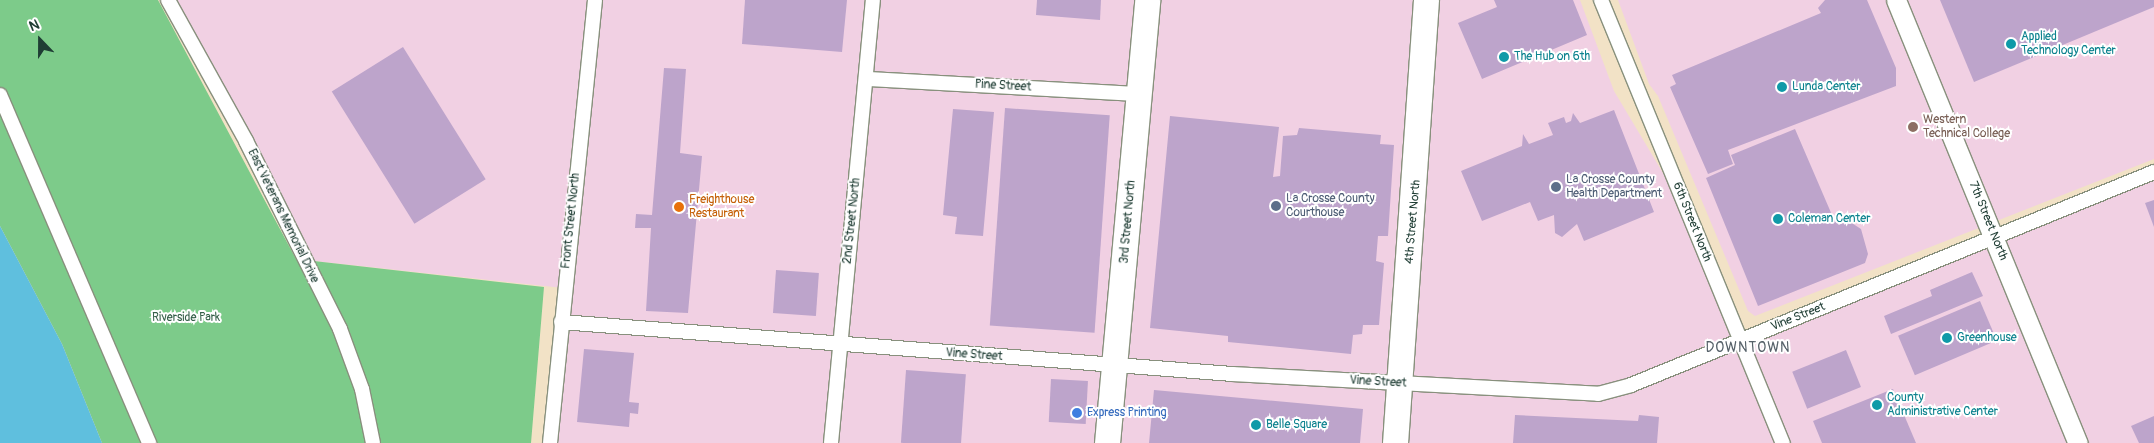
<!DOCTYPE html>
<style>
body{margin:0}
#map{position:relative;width:2154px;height:443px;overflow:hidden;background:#f2e2c6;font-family:Pangolin,sans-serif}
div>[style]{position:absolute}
.built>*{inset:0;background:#f1d0e3}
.green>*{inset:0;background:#7dcb8a}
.water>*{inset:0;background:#5fbfde}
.building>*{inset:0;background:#bda4cb;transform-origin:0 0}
.roads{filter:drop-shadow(1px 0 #88907d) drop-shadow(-1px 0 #88907d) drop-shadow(0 1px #88907d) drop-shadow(0 -1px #88907d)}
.street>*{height:14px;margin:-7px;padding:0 7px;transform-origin:7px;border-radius:7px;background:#fff}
.secondary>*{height:19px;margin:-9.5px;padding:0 9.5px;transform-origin:9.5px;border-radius:9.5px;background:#fff}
.highway>*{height:25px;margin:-12.5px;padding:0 12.5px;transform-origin:12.5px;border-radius:12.5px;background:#fff}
.dots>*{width:14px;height:14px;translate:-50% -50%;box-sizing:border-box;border:2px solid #fff;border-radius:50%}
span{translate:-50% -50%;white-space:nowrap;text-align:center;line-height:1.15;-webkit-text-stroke:4px #fff;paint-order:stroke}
.culture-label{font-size:12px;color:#0d838f}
.left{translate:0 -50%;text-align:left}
.street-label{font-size:12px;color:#1f3d34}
.education-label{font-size:12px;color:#785e54}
.service-label{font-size:12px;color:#4e5e75}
.food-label{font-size:12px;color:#c56008}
.park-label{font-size:12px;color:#36604a}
.shop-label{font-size:12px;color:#366cbe}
.neighbourhood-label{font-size:14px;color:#566169;letter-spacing:1px}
.north{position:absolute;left:15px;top:15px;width:50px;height:50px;-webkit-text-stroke:4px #fff;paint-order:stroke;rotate:338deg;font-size:14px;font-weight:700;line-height:20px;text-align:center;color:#1f3d34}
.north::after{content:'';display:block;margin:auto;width:18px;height:22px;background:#1f3d34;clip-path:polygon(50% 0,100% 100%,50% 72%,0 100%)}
</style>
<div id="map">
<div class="built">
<i style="clip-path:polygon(168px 0,1580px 0,1614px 91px,1691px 220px,1740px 340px,2154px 172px,2154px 443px,550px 443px,563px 288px,296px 259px,299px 250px)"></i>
<i style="clip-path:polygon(1618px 0,2154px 0,2154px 159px,1755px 316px,1748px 311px,1658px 96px,1649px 84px)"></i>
</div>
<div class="green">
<i style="clip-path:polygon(0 0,158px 0,296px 259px,544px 287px,531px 443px,102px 443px,62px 344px,0 226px)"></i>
</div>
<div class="water">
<i style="clip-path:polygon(0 226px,62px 344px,102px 443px,0 443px)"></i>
</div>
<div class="building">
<i style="clip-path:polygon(745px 0,847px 0,842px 52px,742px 44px)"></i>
<i style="clip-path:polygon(1037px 0,1101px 0,1100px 20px,1036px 15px)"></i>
<i style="clip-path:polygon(1494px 0,1573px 0,1587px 35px,1482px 79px,1458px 23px,1497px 7px)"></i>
<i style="clip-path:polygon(1825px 0,1867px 0,1896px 68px,1896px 86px,1728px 150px,1733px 164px,1708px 174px,1670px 87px,1676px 84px,1672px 75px,1821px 13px,1818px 8px)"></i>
<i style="clip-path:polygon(1940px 0,2154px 0,2154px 7px,1974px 82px)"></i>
<i style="left:403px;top:47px;width:156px;height:84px;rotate:58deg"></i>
<i style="clip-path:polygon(664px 68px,686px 69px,680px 153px,702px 156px,688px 313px,646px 311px,651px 228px,635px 228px,636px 214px,652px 215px)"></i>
<i style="left:1005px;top:108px;width:105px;height:218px;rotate:4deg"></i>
<i style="clip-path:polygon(953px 109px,994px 112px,983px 236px,955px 234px,957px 217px,943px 215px)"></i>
<i style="clip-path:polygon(1614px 110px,1654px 212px,1584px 241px,1577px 224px,1562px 237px,1555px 233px,1554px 215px,1538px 221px,1530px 202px,1482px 221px,1461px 171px,1522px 146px,1523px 134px,1529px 144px,1553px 135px,1548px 123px,1564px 117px,1566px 123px,1571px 121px,1573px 113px,1580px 123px)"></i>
<i style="clip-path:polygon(1170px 116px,1279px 127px,1273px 177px,1280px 176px,1283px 136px,1297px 135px,1299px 128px,1381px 135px,1380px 144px,1394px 145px,1388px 236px,1378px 236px,1376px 261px,1384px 263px,1379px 325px,1363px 325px,1362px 334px,1353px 335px,1351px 354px,1228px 342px,1228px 336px,1150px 328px)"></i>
<i style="clip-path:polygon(1795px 129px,1835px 222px,1844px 218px,1861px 229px,1868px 254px,1865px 263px,1758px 306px,1706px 178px,1735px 165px,1731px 155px)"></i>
<i style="clip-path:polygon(2154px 200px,2154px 227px,2145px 203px)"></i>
<i style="left:776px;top:270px;width:43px;height:43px;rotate:4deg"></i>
<i style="clip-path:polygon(1972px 272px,1983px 296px,1891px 334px,1884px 316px,1932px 296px,1930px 290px)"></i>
<i style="left:1980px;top:301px;width:43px;height:89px;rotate:67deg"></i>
<i style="clip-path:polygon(584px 349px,634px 353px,629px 402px,639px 403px,638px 414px,630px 413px,629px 427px,577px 422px)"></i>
<i style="left:1846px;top:350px;width:40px;height:58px;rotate:68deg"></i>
<i style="left:906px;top:370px;width:60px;height:73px;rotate:4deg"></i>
<i style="left:1051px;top:379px;width:37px;height:43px;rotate:3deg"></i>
<i style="clip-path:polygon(1893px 389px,1916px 443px,1822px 443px,1813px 421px)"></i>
<i style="clip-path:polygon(1154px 390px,1363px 409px,1360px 443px,1149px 443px)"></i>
<i style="clip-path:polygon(1515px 415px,1638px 421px,1639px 415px,1659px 417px,1657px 443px,1513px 443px)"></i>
<i style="clip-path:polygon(2154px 416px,2154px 443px,2139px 443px,2131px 426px)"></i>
</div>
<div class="roads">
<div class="street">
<i style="left:168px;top:0;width:161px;rotate:61deg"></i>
<i style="left:246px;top:141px;width:210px;rotate:63.4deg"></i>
<i style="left:340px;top:329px;width:64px;rotate:69.9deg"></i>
<i style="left:362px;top:389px;width:55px;rotate:78.5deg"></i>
<i style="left:1601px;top:0;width:479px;rotate:67.7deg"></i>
<i style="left:867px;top:79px;width:272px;rotate:3.2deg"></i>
<i style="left:0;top:95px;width:379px;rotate:66.8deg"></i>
<i style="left:561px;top:322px;width:673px;rotate:4.43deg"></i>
<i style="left:1232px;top:374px;width:367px;rotate:3.1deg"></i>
<i style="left:1598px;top:394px;width:34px;rotate:-15deg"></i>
<i style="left:1631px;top:385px;width:565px;rotate:-22.16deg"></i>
<i style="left:550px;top:443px;width:445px;rotate:-84.2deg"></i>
<i style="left:831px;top:443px;width:445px;rotate:-84.6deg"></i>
</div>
<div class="secondary">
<i style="left:1896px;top:0;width:479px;rotate:67.7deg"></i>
</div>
<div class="highway">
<i style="left:1107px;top:443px;width:445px;rotate:-84.8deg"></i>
<i style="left:1395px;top:443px;width:444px;rotate:-86deg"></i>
</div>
</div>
<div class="dots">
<i style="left:2011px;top:44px;background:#0f9aa8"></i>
<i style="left:1504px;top:57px;background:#0f9aa8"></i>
<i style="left:1782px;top:87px;background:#0f9aa8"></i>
<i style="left:1913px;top:127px;background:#8d6e63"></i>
<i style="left:1556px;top:187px;background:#5c6f8a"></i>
<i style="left:1276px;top:206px;background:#5c6f8a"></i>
<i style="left:679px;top:207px;background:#e8710a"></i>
<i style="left:1778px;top:219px;background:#0f9aa8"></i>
<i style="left:1947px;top:338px;background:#0f9aa8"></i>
<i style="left:1877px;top:405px;background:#0f9aa8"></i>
<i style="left:1077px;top:413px;background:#3f7fe0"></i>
<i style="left:1256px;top:425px;background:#0f9aa8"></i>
</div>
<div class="culture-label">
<span class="left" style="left:2021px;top:44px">Applied<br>Technology Center</span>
<span class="left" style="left:1514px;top:57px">The Hub on 6th</span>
<span class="left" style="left:1792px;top:87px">Lunda Center</span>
<span class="left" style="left:1788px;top:219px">Coleman Center</span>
<span class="left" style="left:1957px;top:338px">Greenhouse</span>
<span class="left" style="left:1887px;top:405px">County<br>Administrative Center</span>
<span class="left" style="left:1266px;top:425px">Belle Square</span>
</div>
<div class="street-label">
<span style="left:1003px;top:86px;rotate:3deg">Pine Street</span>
<span style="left:283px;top:216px;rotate:64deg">East Veterans Memorial Drive</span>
<span style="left:571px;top:221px;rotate:-84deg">Front Street North</span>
<span style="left:852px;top:221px;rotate:-84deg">2nd Street North</span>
<span style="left:1988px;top:221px;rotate:68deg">7th Street North</span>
<span style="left:1128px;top:222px;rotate:-85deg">3rd Street North</span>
<span style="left:1413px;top:222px;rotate:-85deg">4th Street North</span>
<span style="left:1692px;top:222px;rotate:68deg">6th Street North</span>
<span style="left:1798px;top:317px;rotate:-22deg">Vine Street</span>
<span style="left:974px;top:355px;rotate:4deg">Vine Street</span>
<span style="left:1378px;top:382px;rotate:3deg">Vine Street</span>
</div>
<div class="education-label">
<span class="left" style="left:1923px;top:127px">Western<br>Technical College</span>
</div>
<div class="service-label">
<span class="left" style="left:1566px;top:187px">La Crosse County<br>Health Department</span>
<span class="left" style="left:1286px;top:206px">La Crosse County<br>Courthouse</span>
</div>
<div class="food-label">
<span class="left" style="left:689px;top:207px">Freighthouse<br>Restaurant</span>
</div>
<div class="park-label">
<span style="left:186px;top:318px">Riverside Park</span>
</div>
<div class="shop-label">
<span class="left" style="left:1087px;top:413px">Express Printing</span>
</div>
<div class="neighbourhood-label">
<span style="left:1748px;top:348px">DOWNTOWN</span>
</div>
<div class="north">N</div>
</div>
